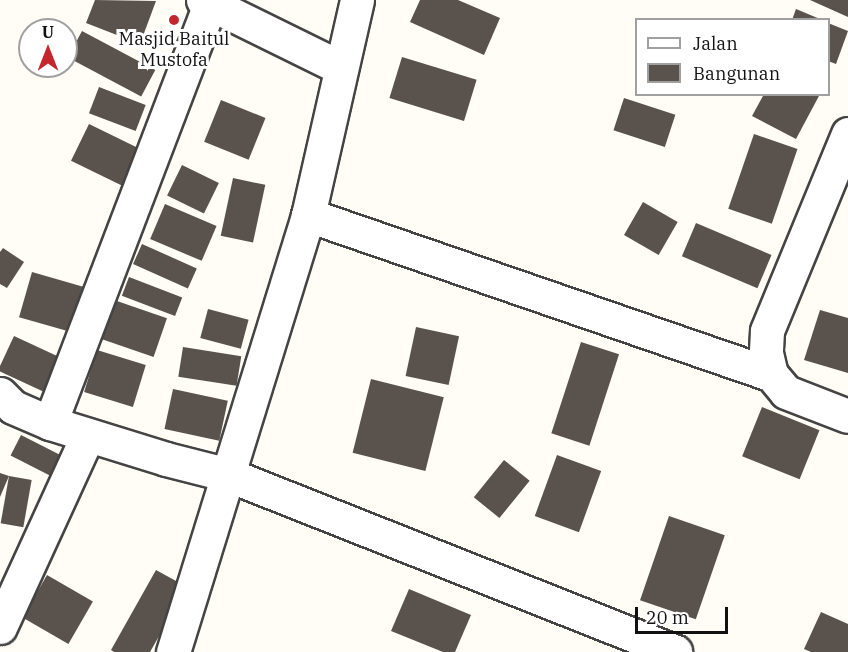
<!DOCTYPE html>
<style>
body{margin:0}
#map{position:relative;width:848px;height:652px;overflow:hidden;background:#fffdf5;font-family:"IBM Plex Serif",serif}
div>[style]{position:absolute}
.building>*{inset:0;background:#5a524d;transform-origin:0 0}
.roads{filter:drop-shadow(2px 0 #444) drop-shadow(-2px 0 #444) drop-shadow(0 2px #444) drop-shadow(0 -2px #444)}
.street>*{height:33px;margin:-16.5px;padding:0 16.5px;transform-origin:16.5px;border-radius:16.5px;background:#fff}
.dots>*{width:16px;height:16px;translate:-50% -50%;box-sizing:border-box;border:3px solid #fff;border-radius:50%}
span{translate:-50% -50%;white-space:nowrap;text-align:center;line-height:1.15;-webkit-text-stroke:6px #fff;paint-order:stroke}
.poi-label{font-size:18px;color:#111}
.legend{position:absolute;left:635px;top:18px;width:195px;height:78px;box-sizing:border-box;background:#fff;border:2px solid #a0a0a0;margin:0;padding:8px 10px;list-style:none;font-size:18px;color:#111}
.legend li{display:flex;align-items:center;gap:12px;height:30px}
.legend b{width:30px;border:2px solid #a0a0a0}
.north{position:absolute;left:18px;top:18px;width:60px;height:60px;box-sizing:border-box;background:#fff;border:2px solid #a0a0a0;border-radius:50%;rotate:0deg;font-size:16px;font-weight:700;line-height:24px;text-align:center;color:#111}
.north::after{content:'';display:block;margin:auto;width:21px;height:27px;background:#c4262e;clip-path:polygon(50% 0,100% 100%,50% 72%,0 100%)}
.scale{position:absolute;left:635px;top:607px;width:93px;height:27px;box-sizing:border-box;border:3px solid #111;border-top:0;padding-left:8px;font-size:18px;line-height:21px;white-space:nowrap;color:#111;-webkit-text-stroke:4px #fff;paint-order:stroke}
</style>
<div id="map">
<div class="building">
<i style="clip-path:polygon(95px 0,156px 1px,140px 44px,86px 23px)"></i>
<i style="clip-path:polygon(420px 0,458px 0,500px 18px,484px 55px,410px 22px)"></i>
<i style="clip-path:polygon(810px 0,848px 0,848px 17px)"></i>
<i style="clip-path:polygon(796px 9px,820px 19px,820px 20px,792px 20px)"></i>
<i style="clip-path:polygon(828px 23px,848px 31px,836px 64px,828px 61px)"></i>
<i style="left:82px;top:31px;width:83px;height:30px;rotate:28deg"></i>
<i style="left:402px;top:57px;width:78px;height:43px;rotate:17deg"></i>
<i style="left:99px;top:87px;width:50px;height:28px;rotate:21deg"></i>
<i style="clip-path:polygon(764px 94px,820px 94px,796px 139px,752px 116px)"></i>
<i style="left:624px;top:98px;width:54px;height:34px;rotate:18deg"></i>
<i style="left:221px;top:100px;width:48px;height:45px;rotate:22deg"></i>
<i style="left:89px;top:124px;width:57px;height:41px;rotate:26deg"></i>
<i style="left:754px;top:134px;width:46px;height:79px;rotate:19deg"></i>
<i style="left:182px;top:165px;width:41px;height:34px;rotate:26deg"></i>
<i style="left:233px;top:178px;width:33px;height:59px;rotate:12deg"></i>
<i style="left:643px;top:202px;width:40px;height:38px;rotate:30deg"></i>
<i style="left:165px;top:204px;width:56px;height:38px;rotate:23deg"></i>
<i style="left:696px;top:223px;width:82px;height:36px;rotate:23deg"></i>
<i style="left:142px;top:244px;width:60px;height:22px;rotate:24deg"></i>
<i style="clip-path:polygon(3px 248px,24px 262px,7px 288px,0 284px,0 252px)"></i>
<i style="left:32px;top:272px;width:55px;height:47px;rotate:16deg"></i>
<i style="left:129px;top:277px;width:57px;height:20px;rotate:21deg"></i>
<i style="left:114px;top:300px;width:56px;height:41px;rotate:19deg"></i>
<i style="left:208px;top:309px;width:42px;height:30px;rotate:15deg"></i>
<i style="clip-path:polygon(820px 310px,848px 318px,848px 373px,804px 360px)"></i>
<i style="left:416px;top:327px;width:44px;height:50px;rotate:12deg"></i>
<i style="left:14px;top:336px;width:60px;height:38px;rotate:25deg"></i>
<i style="left:581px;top:342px;width:40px;height:96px;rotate:18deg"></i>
<i style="left:183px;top:347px;width:59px;height:30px;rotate:9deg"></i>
<i style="left:97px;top:350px;width:51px;height:44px;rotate:17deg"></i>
<i style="left:371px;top:379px;width:75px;height:76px;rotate:14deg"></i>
<i style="left:173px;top:389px;width:56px;height:41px;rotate:12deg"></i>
<i style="left:762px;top:407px;width:62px;height:53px;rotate:22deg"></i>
<i style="left:21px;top:435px;width:54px;height:23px;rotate:27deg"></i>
<i style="left:557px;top:455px;width:47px;height:65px;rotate:20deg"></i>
<i style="left:504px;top:460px;width:33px;height:48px;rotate:39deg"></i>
<i style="clip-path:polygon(0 473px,9px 476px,0 497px)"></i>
<i style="left:9px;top:476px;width:23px;height:48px;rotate:10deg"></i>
<i style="left:669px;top:516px;width:59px;height:89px;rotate:19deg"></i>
<i style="clip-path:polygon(156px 570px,187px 587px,150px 652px,114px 652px,111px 650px)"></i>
<i style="left:47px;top:575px;width:53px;height:49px;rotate:30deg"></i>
<i style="clip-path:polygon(409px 589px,471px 615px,455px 652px,443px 652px,391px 631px)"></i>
<i style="clip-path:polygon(821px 612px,848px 624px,848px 652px,811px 652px,804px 649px)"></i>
</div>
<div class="roads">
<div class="street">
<i style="left:203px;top:0;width:154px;rotate:26.2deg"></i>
<i style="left:357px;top:0;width:221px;rotate:102.8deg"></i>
<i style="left:308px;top:215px;width:490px;rotate:19deg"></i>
<i style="left:848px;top:134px;width:213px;rotate:112.4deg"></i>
<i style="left:767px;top:331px;width:22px;rotate:93deg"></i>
<i style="left:766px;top:353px;width:22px;rotate:77deg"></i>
<i style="left:771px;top:374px;width:23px;rotate:50deg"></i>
<i style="left:786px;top:392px;width:66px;rotate:21.2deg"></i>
<i style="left:0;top:394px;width:18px;rotate:45deg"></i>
<i style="left:13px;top:407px;width:40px;rotate:23.4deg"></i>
<i style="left:50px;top:423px;width:121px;rotate:17.2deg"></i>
<i style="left:166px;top:459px;width:65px;rotate:14.3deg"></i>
<i style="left:229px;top:475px;width:480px;rotate:21.6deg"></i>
<i style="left:50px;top:423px;width:451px;rotate:-69.1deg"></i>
<i style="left:0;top:627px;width:211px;rotate:-65.4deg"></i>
<i style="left:173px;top:652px;width:457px;rotate:-72.8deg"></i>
</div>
</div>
<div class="dots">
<i style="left:174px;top:20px;background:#c4262e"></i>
</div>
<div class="poi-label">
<span style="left:174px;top:50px">Masjid Baitul<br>Mustofa</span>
</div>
<ul class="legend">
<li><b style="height:8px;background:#fff"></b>Jalan</li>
<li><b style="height:16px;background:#5a524d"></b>Bangunan</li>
</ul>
<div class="north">U</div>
<div class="scale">20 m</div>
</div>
